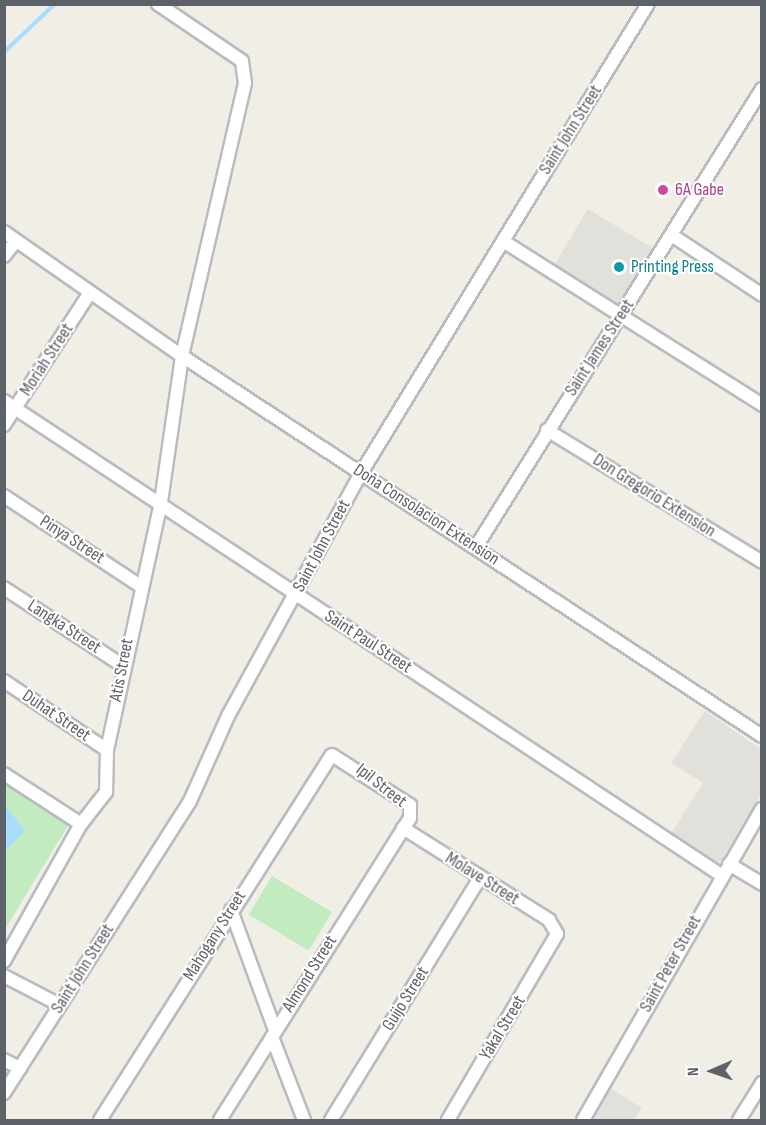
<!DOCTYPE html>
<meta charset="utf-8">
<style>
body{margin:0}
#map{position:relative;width:766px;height:1125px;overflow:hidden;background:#f1eee6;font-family:"Sofia Sans Condensed",sans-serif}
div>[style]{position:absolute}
.industrial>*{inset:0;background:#e2e0da;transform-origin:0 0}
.green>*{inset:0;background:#c2ebc0;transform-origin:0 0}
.water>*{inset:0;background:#a8ddff}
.stream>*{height:4px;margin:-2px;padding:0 2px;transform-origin:2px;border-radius:2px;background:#a8ddff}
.roads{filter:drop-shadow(2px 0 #b8bcc1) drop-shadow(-2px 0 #b8bcc1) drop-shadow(0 2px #b8bcc1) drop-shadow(0 -2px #b8bcc1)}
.street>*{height:12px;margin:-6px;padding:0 6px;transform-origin:6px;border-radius:6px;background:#fff}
.dots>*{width:16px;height:16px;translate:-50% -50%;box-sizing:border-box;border:3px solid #fff;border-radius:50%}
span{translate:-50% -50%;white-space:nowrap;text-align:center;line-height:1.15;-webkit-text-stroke:4.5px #fff;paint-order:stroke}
.street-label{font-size:18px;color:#5d6268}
.hotel-label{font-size:18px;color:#b23c85}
.left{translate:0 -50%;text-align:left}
.culture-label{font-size:18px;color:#0d838f}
.frame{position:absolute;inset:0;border:6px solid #5d6268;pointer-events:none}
.north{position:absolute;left:682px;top:1041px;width:60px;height:60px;-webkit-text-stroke:4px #fff;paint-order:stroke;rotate:268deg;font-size:16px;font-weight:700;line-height:24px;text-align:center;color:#5d6268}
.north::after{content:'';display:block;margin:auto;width:21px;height:27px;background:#5d6268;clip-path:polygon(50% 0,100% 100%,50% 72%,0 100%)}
</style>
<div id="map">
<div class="industrial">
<i style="left:588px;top:209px;width:81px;height:66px;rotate:31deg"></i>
<i style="clip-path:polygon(705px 711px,761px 749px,761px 794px,717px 867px,670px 835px,703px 783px,671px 763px)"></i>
<i style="clip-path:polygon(607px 1086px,642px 1108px,634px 1120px,587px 1120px)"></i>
</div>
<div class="green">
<i style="clip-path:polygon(5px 784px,69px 824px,5px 929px)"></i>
<i style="left:272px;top:876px;width:70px;height:45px;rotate:31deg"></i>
</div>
<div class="water">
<i style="clip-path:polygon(5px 805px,25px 831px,5px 851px,5px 804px)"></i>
</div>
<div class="stream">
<i style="left:4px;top:52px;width:70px;rotate:-43.3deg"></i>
</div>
<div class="roads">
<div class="street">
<i style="left:4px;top:232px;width:217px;rotate:34.9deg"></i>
<i style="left:182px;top:356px;width:693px;rotate:33.23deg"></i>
<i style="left:673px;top:236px;width:107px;rotate:33.5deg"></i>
<i style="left:503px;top:241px;width:307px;rotate:32.3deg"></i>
<i style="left:4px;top:256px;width:19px;rotate:-51deg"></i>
<i style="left:4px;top:401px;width:860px;rotate:33.47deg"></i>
<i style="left:4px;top:425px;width:156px;rotate:-57deg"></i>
<i style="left:547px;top:430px;width:252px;rotate:31.5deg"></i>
<i style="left:4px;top:496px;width:162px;rotate:33.4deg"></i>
<i style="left:476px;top:547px;width:540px;rotate:-58.02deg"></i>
<i style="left:4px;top:588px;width:142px;rotate:33.2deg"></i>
<i style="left:4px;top:681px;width:124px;rotate:33.8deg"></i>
<i style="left:4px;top:774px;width:92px;rotate:33deg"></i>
<i style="left:403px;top:828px;width:173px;rotate:32.2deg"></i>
<i style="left:549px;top:920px;width:16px;rotate:60deg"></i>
<i style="left:557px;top:934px;width:216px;rotate:120.4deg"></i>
<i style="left:729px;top:864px;width:39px;rotate:31deg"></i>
<i style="left:231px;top:910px;width:128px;rotate:69.9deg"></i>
<i style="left:4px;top:961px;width:157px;rotate:-60.7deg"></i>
<i style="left:81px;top:824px;width:41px;rotate:-52deg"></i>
<i style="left:106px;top:792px;width:42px;rotate:-88.6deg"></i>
<i style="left:107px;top:750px;width:254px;rotate:-77.7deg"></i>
<i style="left:161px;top:502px;width:148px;rotate:-81.8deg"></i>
<i style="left:182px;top:356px;width:280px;rotate:-77deg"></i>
<i style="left:245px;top:83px;width:22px;rotate:-98deg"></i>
<i style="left:242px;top:61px;width:102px;rotate:-145.8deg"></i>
<i style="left:4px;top:976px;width:63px;rotate:27.4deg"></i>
<i style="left:272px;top:1037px;width:89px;rotate:68.9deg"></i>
<i style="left:4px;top:1060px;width:18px;rotate:27deg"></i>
<i style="left:4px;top:1093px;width:346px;rotate:-57.5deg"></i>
<i style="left:190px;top:801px;width:95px;rotate:-65.9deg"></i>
<i style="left:229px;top:714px;width:275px;rotate:-61.3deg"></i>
<i style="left:361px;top:473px;width:550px;rotate:-58.54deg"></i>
<i style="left:100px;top:1120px;width:432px;rotate:-57.6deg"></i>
<i style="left:332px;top:755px;width:93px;rotate:32.7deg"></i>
<i style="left:410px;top:805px;width:13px;rotate:90deg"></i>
<i style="left:410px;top:818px;width:357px;rotate:122.2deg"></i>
<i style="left:331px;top:1120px;width:284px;rotate:-58.4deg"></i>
<i style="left:583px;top:1120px;width:359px;rotate:-60.1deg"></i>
<i style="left:739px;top:1120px;width:44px;rotate:-58.1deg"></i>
</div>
</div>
<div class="dots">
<i style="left:663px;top:190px;background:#d1479c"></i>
<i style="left:619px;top:267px;background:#0f9aa8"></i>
</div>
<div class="street-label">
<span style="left:571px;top:130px;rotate:-58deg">Saint John Street</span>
<span style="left:600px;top:348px;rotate:-57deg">Saint James Street</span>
<span style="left:47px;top:360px;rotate:-57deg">Moriah Street</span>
<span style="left:654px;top:496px;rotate:32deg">Don Gregorio Extension</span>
<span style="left:426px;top:515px;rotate:33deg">Doña Consolacion Extension</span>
<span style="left:72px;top:540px;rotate:33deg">Pinya Street</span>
<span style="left:322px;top:546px;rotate:-62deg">Saint John Street</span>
<span style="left:64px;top:627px;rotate:33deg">Langka Street</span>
<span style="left:368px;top:642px;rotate:33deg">Saint Paul Street</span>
<span style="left:122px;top:670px;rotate:-79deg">Atis Street</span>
<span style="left:56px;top:716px;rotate:34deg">Duhat Street</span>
<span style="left:381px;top:786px;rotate:38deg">Ipil Street</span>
<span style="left:482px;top:879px;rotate:32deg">Molave Street</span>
<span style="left:215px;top:936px;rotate:-58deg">Mahogany Street</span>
<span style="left:671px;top:964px;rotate:-61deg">Saint Peter Street</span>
<span style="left:83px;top:969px;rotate:-58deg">Saint John Street</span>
<span style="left:310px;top:974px;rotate:-58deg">Almond Street</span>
<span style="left:406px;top:999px;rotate:-58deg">Guijo Street</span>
<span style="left:503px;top:1028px;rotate:-59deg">Yakal Street</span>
</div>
<div class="hotel-label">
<span class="left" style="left:675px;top:190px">6A Gabe</span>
</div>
<div class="culture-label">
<span class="left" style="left:631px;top:267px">Printing Press</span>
</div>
<div class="frame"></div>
<div class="north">N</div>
</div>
